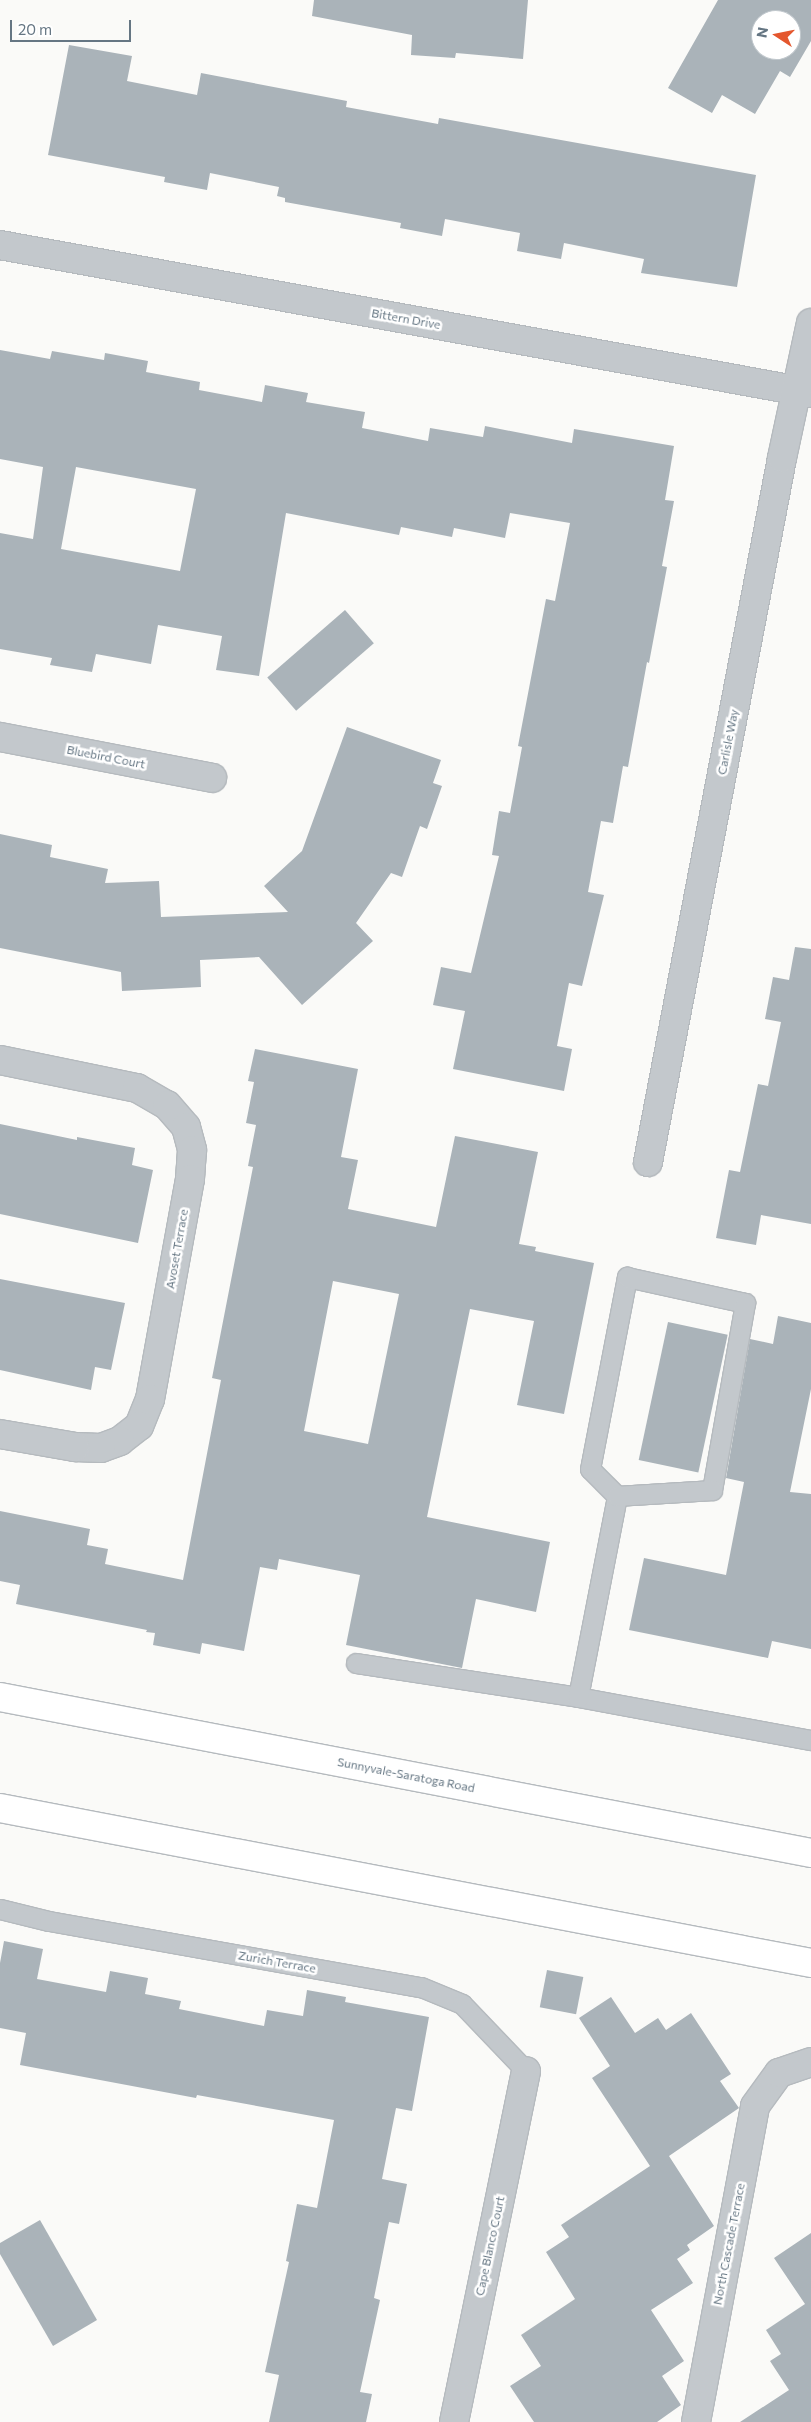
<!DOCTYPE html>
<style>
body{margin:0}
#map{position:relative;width:811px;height:2422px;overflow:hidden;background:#fafaf8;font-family:Commissioner,sans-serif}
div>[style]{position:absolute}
.building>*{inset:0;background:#aab3b9;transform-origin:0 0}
.roads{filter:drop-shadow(1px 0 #b5babe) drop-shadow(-1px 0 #b5babe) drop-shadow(0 1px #b5babe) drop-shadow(0 -1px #b5babe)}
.lane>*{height:19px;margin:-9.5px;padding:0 9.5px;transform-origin:9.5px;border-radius:9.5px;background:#c3c8cc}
.street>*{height:28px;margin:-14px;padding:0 14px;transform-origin:14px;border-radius:14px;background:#c3c8cc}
.primary>*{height:28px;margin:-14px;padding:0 14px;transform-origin:14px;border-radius:14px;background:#fff}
span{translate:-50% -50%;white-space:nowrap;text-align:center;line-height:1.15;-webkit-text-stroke:5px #fff;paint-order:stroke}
.street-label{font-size:12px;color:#657683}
.north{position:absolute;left:751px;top:10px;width:50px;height:50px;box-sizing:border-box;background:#fff;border:1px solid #c1c8cd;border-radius:50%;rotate:281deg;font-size:14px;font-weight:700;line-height:20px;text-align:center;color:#657683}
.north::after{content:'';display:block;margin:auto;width:18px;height:22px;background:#e4572e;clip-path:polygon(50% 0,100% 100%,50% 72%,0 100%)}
.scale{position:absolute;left:10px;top:20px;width:121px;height:22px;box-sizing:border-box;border:2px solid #657683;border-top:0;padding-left:6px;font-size:15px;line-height:18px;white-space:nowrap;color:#657683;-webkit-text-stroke:4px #fff;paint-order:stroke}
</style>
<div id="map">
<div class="building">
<i style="clip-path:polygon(314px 0,528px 0,523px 59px,456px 53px,455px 58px,411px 55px,412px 35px,312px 16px)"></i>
<i style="clip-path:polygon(evenodd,718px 0,811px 0,811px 41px,790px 77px,780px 71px,755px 114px,722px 95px,712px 113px,668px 88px,718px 0,761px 20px,791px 20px,791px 50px,761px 50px,761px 20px)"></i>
<i style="clip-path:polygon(69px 45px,132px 56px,127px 81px,197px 95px,201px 73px,347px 101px,346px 107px,438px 124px,439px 118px,756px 175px,737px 287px,641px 273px,644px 259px,564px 243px,561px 259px,517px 251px,520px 233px,445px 219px,442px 236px,400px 228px,401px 223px,285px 202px,285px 198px,277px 196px,279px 187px,210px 173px,207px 190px,164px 182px,165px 177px,48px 155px)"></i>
<i style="clip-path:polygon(evenodd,0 350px,50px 359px,52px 351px,104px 360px,105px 353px,148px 361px,146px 372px,200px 382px,199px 390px,262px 402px,265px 385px,308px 393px,306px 402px,365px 412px,362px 428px,428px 441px,430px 428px,483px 437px,485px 426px,572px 443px,574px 429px,674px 446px,665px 500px,674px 501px,662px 566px,667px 567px,649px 663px,647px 662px,628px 767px,623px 766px,613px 823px,601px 821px,588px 892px,604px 895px,582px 986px,569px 983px,557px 1046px,572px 1049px,564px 1091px,453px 1069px,465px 1011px,433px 1005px,441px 967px,471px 973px,499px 856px,492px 855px,499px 811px,510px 813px,522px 747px,518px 746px,546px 599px,555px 601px,570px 523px,510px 513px,505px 538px,454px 528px,452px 537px,401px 527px,399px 535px,286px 513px,259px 676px,216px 670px,222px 636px,158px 625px,151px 664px,96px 654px,92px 672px,50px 665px,52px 658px,0 649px,0 533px,33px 539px,43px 467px,0 459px,0 350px,76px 467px,196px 489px,180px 571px,61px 549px,76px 467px)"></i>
<i style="left:345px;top:610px;width:44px;height:103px;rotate:49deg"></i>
<i style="clip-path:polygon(347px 727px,441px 760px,433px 783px,442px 786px,427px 829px,420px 826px,402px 877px,391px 873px,356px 923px,373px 941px,302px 1005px,259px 957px,200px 960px,201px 987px,122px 991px,121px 972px,0 948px,0 834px,52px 845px,50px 857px,108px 869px,105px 883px,159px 881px,161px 917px,288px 912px,264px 886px,302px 851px)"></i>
<i style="clip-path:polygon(795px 947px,811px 949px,811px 1224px,761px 1215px,756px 1245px,716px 1238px,729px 1170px,740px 1172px,758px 1084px,768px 1086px,781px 1022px,765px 1019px,773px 977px,789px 980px)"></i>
<i style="clip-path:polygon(evenodd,255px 1049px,358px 1069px,341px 1157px,358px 1160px,348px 1209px,436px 1227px,455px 1136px,538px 1152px,519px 1244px,536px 1247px,535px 1251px,594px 1263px,564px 1414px,517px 1405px,534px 1321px,470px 1309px,427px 1517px,550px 1542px,536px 1612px,476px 1599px,462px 1668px,346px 1645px,360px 1575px,279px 1559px,277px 1570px,260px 1567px,244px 1651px,202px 1643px,200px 1654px,153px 1645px,155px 1633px,146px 1632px,147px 1630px,16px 1604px,20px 1585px,0 1581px,0 1511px,90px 1529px,87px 1545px,108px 1549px,105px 1564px,183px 1580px,221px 1380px,212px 1378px,253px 1167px,248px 1166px,256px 1125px,246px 1123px,254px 1082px,248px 1081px,255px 1049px,333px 1281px,399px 1294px,368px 1444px,304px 1431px,333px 1281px)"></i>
<i style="clip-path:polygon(0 1124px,77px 1140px,77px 1137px,135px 1148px,132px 1165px,153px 1170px,138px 1243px,0 1214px)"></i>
<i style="clip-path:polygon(0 1279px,125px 1303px,111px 1370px,95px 1367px,91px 1390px,0 1370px)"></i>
<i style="clip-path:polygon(778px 1316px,811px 1323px,811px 1389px,790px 1492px,811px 1494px,811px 1649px,772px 1641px,768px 1658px,629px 1630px,644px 1558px,726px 1575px,744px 1482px,726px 1478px,750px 1339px,773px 1344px)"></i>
<i style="left:668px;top:1322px;width:61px;height:141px;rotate:12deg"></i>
<i style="clip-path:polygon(4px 1941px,43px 1949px,37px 1979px,106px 1992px,110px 1971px,148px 1978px,145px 1994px,181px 2001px,179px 2009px,264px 2026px,267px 2010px,303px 2016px,307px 1990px,346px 1997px,345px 2002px,429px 2017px,412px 2111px,396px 2108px,382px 2179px,407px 2184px,399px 2224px,389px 2222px,374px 2298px,380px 2300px,360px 2392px,372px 2394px,366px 2422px,269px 2422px,279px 2375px,265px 2372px,289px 2262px,286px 2261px,297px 2204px,317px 2208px,334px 2120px,197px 2095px,196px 2098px,20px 2065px,26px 2033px,0 2028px,0 1963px)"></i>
<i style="left:547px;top:1970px;width:37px;height:38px;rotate:11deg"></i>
<i style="clip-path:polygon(611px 1997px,635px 2033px,658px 2018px,666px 2030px,691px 2013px,731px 2074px,720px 2081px,739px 2108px,669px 2156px,714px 2226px,687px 2245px,690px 2250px,677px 2259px,693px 2283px,651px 2310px,684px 2361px,662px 2376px,681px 2405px,657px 2422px,534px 2422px,510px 2386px,541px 2366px,521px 2335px,575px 2299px,546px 2252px,569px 2237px,561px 2225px,650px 2166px,592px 2078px,610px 2066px,579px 2018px)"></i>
<i style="clip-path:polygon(40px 2220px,97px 2320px,53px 2346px,0 2254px,0 2243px)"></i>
<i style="clip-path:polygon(811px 2233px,811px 2422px,740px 2422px,789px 2390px,770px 2361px,781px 2354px,766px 2330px,805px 2304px,774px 2258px)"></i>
</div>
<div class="roads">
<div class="lane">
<i style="left:356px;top:1663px;width:225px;rotate:8.7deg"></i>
<i style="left:578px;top:1697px;width:237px;rotate:10.5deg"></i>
<i style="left:578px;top:1697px;width:205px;rotate:-79deg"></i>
<i style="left:617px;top:1496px;width:38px;rotate:-135deg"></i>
<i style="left:590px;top:1469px;width:196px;rotate:-79.1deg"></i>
<i style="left:627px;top:1277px;width:121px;rotate:12.4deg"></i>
<i style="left:745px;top:1303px;width:190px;rotate:100deg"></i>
<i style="left:712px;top:1490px;width:95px;rotate:176.4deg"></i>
<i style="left:0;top:1909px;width:50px;rotate:13.8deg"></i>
<i style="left:49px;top:1921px;width:378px;rotate:10.1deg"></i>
<i style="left:421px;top:1987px;width:44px;rotate:22.5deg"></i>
<i style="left:462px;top:2004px;width:93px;rotate:46.3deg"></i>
</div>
<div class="street">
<i style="left:0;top:245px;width:824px;rotate:10.34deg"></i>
<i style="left:0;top:737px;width:216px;rotate:10.9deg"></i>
<i style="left:0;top:1060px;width:140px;rotate:11.6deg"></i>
<i style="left:137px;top:1088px;width:34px;rotate:30deg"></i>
<i style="left:167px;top:1105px;width:29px;rotate:49deg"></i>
<i style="left:186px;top:1127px;width:24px;rotate:75deg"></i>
<i style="left:192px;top:1150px;width:29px;rotate:94deg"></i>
<i style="left:190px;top:1179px;width:224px;rotate:100.3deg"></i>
<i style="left:150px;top:1399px;width:29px;rotate:112deg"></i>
<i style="left:139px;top:1426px;width:24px;rotate:142deg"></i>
<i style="left:120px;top:1441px;width:20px;rotate:160deg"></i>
<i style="left:101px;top:1448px;width:26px;rotate:-178deg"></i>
<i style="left:75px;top:1447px;width:76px;rotate:-170.2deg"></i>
<i style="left:648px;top:1162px;width:717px;rotate:-79.22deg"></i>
<i style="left:782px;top:458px;width:138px;rotate:-77.9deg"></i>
<i style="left:454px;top:2422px;width:358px;rotate:-78.4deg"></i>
<i style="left:696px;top:2422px;width:321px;rotate:-79.4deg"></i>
<i style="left:755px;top:2106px;width:41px;rotate:-54deg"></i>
<i style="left:779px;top:2073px;width:34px;rotate:-19deg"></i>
</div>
<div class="primary">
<i style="left:0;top:1697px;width:826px;rotate:10.89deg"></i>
<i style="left:0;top:1808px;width:826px;rotate:10.82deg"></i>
</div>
</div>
<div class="street-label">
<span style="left:406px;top:319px;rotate:10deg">Bittern Drive</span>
<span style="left:728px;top:742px;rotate:-79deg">Carlisle Way</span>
<span style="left:106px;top:757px;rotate:11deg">Bluebird Court</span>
<span style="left:177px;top:1249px;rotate:-80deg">Avoset Terrace</span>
<span style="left:406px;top:1775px;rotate:11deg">Sunnyvale-Saratoga Road</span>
<span style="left:277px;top:1962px;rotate:10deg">Zurich Terrace</span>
<span style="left:729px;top:2244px;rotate:-79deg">North Cascade Terrace</span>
<span style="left:490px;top:2246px;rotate:-78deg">Cape Blanco Court</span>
</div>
<div class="north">N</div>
<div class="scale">20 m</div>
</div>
